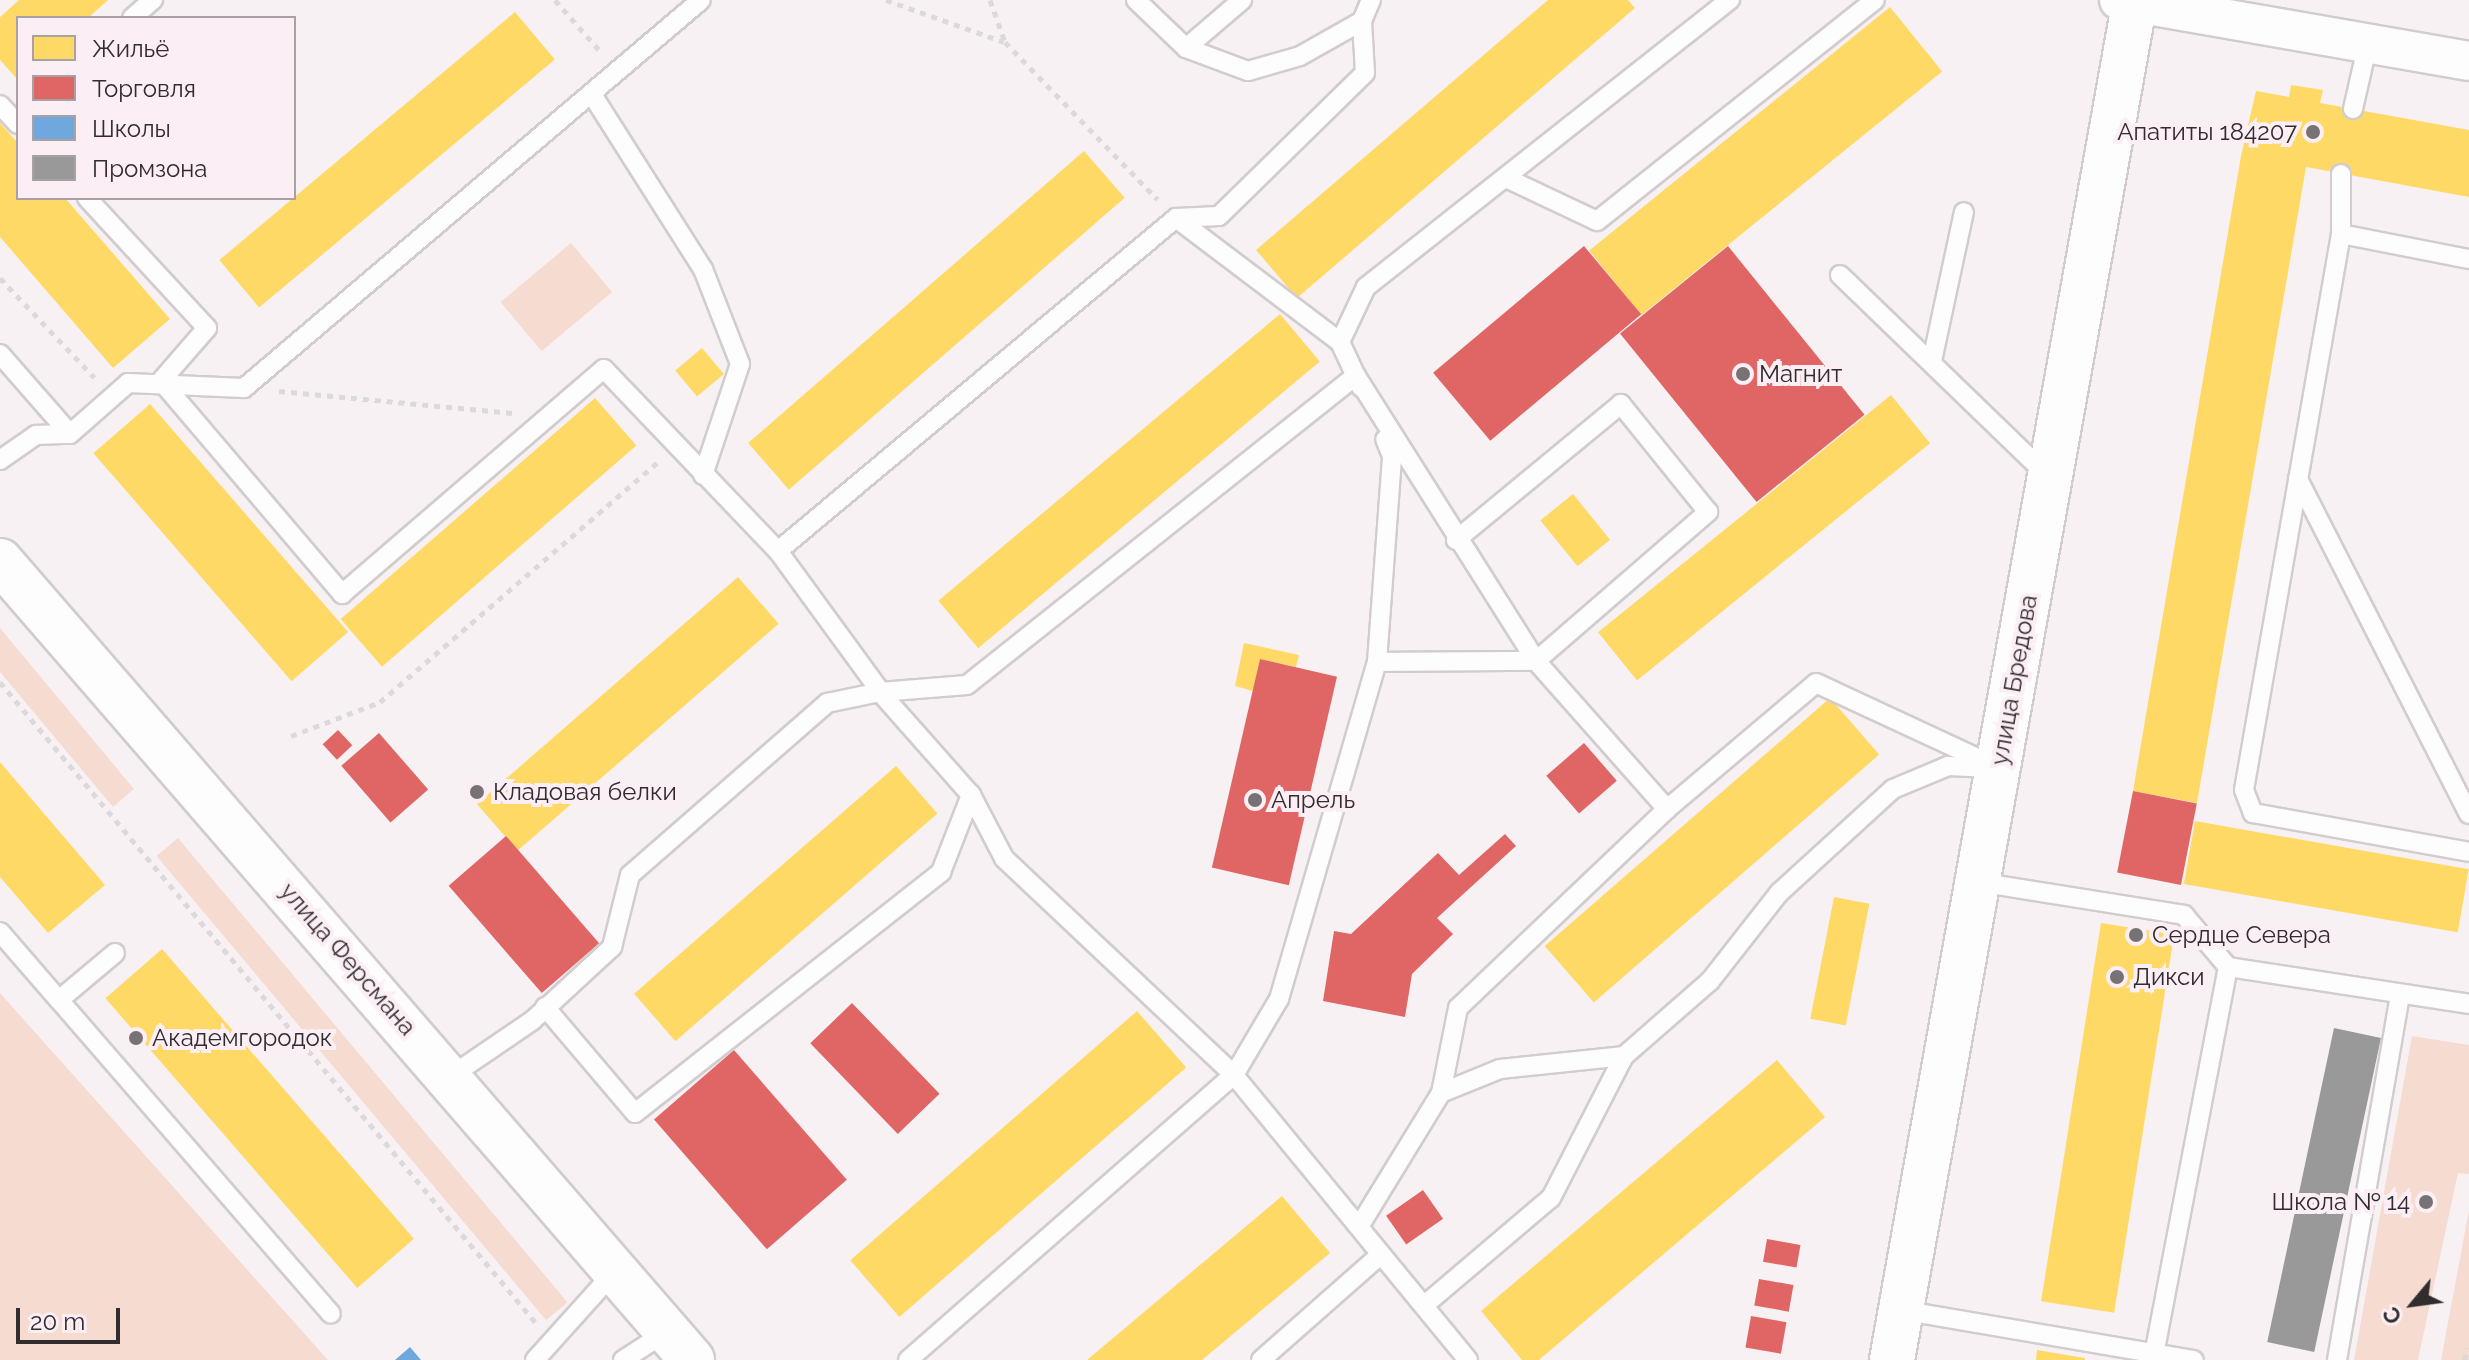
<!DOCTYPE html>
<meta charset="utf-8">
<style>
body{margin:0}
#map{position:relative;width:2469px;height:1360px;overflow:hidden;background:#f8f1f4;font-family:Raleway,sans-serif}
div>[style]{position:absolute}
.green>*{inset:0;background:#f6dbd1;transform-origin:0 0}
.homes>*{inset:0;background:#ffd966;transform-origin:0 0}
.shops>*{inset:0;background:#e06666;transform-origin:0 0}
.schools>*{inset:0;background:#6fa8dc}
.industry>*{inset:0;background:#999;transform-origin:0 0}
.path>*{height:5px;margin-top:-2.5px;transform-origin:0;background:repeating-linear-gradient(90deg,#dbd9da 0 6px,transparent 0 12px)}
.roads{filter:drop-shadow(2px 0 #d2cccf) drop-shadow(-2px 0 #d2cccf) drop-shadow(0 2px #d2cccf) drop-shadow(0 -2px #d2cccf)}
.service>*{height:18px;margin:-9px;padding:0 9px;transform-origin:9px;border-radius:9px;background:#fefdfd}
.minor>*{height:38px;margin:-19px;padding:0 19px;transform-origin:19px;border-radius:19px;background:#fefdfd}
.tertiary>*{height:44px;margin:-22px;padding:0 22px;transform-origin:22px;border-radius:22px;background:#fefdfd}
.dots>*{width:22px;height:22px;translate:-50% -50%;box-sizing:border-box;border:4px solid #fbeef4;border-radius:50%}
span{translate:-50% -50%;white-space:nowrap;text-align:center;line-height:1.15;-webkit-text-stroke:8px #fbeef4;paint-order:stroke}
.poi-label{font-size:24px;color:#312d2f}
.right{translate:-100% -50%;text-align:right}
.left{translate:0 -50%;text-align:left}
.street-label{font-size:24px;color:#312d2f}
.legend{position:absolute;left:16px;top:16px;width:280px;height:184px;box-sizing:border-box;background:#fbeef4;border:2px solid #aaa1a5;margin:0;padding:10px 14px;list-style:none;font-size:24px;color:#312d2f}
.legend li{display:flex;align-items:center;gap:16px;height:40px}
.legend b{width:40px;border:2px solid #aaa1a5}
.north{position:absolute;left:2373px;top:1264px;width:80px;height:80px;-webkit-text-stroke:6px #fbeef4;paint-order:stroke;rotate:241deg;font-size:22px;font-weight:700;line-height:32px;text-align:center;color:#312d2f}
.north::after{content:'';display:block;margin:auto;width:28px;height:36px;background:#312d2f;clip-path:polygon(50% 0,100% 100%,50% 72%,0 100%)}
.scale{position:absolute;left:16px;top:1308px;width:104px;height:36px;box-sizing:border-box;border:4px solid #312d2f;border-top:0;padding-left:10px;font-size:24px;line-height:28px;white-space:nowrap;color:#312d2f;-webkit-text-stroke:6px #fbeef4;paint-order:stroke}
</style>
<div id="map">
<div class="green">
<i style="left:571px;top:243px;width:64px;height:92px;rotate:50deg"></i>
<i style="clip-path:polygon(0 628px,134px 789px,113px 807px,0 672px)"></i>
<i style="left:178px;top:838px;width:606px;height:28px;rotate:50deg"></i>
<i style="clip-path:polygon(0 993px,328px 1360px,0 1360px)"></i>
<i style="clip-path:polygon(2412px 1036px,2469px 1045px,2469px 1174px,2458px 1173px,2418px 1360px,2354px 1360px)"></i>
<i style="clip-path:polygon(2469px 1210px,2469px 1360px,2441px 1360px)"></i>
</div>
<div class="homes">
<i style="clip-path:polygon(19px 0,108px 0,88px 18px,18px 18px,18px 80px,0 60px,0 17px)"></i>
<i style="clip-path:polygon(1548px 0,1628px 0,1635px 8px,1297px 298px,1256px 250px)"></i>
<i style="left:1890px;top:7px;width:83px;height:387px;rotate:51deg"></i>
<i style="left:515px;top:12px;width:62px;height:386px;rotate:50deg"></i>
<i style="clip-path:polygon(2291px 85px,2323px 90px,2320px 103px,2469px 130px,2469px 197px,2306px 167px,2197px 803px,2133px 791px,2241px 156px,2256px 91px,2289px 97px)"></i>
<i style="clip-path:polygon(0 123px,18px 143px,18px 198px,65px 198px,170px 319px,113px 368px,0 237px)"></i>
<i style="left:1084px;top:151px;width:62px;height:445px;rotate:49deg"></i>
<i style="left:1280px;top:314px;width:62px;height:446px;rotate:50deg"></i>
<i style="left:702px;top:348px;width:34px;height:35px;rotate:50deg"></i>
<i style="left:1891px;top:395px;width:62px;height:377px;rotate:51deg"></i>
<i style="left:595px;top:398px;width:63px;height:337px;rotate:49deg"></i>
<i style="left:150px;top:404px;width:302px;height:75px;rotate:49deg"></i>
<i style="left:1573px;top:494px;width:59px;height:42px;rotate:51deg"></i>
<i style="left:738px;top:577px;width:62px;height:346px;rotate:49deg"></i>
<i style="clip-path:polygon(1244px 643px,1299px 655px,1296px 667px,1260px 659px,1253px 691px,1235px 686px)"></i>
<i style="left:1830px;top:698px;width:75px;height:378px;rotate:49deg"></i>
<i style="clip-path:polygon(0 762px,105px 885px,48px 933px,0 877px)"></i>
<i style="left:896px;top:766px;width:63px;height:347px;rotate:49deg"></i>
<i style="left:2195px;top:821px;width:278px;height:64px;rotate:10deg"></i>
<i style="left:1834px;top:897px;width:36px;height:124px;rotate:11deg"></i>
<i style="left:2101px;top:923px;width:74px;height:383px;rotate:9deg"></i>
<i style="left:162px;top:949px;width:384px;height:75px;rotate:49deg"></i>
<i style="left:1137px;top:1011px;width:75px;height:380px;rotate:49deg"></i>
<i style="clip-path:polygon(1777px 1060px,1825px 1117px,1539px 1360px,1522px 1360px,1481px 1311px)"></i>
<i style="clip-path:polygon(1282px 1196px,1330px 1253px,1202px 1360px,1087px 1360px)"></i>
<i style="clip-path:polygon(2037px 1350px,2085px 1358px,2085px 1360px,2036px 1360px)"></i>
</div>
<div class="shops">
<i style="left:1584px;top:246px;width:89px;height:197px;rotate:50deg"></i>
<i style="left:1728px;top:246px;width:217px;height:139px;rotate:51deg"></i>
<i style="left:1260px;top:659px;width:79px;height:214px;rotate:13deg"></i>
<i style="left:338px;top:730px;width:21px;height:21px;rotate:47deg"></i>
<i style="left:379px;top:733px;width:75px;height:50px;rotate:49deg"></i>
<i style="left:1584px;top:743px;width:50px;height:50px;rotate:49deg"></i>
<i style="left:2133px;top:791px;width:65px;height:83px;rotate:11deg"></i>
<i style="clip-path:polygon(1505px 834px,1516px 846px,1437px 918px,1453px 934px,1412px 974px,1405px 1017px,1323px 1001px,1334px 931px,1351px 934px,1438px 853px,1459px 875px)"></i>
<i style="left:506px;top:836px;width:142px;height:76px;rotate:49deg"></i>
<i style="left:852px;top:1003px;width:126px;height:58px;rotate:46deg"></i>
<i style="left:734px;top:1050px;width:172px;height:106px;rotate:49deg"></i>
<i style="left:1423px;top:1190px;width:35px;height:45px;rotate:55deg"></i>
<i style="left:1767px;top:1239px;width:34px;height:23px;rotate:10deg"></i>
<i style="left:1759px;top:1279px;width:35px;height:27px;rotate:10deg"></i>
<i style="left:1751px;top:1316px;width:36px;height:32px;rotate:10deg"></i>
</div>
<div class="schools">
<i style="clip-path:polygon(410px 1347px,421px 1360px,395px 1360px)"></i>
</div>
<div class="industry">
<i style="left:2334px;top:1028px;width:48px;height:321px;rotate:12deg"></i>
</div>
<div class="path">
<i style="left:555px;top:0;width:68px;rotate:48.6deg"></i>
<i style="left:886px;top:0;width:125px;rotate:19.6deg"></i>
<i style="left:990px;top:0;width:45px;rotate:70.3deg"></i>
<i style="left:1005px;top:42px;width:219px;rotate:45.9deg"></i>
<i style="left:0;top:278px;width:137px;rotate:46.5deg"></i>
<i style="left:279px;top:391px;width:234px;rotate:5.4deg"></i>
<i style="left:0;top:682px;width:836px;rotate:50.1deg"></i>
<i style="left:291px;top:736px;width:95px;rotate:-20.9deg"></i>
<i style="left:380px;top:702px;width:369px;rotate:-40.8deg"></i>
<i style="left:2464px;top:1360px;width:13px;rotate:-67deg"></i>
</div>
<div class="roads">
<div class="service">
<i style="left:1136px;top:0;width:69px;rotate:43.8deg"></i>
<i style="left:1186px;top:48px;width:66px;rotate:20.4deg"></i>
<i style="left:1248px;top:71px;width:54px;rotate:-16.1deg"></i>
<i style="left:1300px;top:56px;width:71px;rotate:-29.4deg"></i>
<i style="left:132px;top:18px;width:28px;rotate:-41deg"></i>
<i style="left:1186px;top:48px;width:74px;rotate:-40.6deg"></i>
<i style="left:593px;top:96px;width:205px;rotate:57.6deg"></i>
<i style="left:703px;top:269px;width:102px;rotate:68.7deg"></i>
<i style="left:740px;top:364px;width:117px;rotate:108.4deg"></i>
<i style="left:0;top:105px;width:26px;rotate:47deg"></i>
<i style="left:2353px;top:109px;width:68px;rotate:-77.2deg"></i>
<i style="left:2341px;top:174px;width:60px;rotate:90deg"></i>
<i style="left:2341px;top:234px;width:130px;rotate:11.1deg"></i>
<i style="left:1508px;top:179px;width:98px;rotate:25.3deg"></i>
<i style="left:1597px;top:221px;width:355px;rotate:-38.5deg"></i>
<i style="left:87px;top:198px;width:177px;rotate:47.3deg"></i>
<i style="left:207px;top:328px;width:70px;rotate:131deg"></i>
<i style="left:1176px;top:218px;width:43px;rotate:-2.7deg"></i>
<i style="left:1219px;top:216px;width:204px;rotate:-44.4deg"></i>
<i style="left:1365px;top:73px;width:52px;rotate:-93.3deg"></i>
<i style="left:1362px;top:21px;width:23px;rotate:-67deg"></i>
<i style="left:2341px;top:234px;width:564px;rotate:99.9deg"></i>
<i style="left:2244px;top:790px;width:25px;rotate:69deg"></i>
<i style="left:2253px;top:813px;width:219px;rotate:10.2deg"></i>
<i style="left:1840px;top:275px;width:286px;rotate:44deg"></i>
<i style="left:1340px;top:342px;width:50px;rotate:65deg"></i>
<i style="left:0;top:354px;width:106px;rotate:48.8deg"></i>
<i style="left:1932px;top:361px;width:152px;rotate:-77.9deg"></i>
<i style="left:161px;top:381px;width:280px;rotate:49.6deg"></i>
<i style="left:342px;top:594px;width:345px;rotate:-40.7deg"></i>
<i style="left:604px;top:369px;width:252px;rotate:46.3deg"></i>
<i style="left:778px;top:551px;width:519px;rotate:-39.92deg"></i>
<i style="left:1176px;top:218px;width:206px;rotate:37.1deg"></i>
<i style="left:1340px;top:342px;width:61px;rotate:-64.7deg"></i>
<i style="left:1366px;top:287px;width:464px;rotate:-38.3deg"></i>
<i style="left:0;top:460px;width:44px;rotate:-34.8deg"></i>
<i style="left:36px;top:435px;width:34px;rotate:-2deg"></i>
<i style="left:70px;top:434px;width:77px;rotate:-41.3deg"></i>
<i style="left:128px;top:383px;width:116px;rotate:2.5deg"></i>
<i style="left:244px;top:388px;width:599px;rotate:-40.33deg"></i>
<i style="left:2298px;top:479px;width:376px;rotate:63deg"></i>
<i style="left:778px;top:551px;width:173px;rotate:53.9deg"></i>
<i style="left:1377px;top:662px;width:159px;rotate:-0.4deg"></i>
<i style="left:1536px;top:661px;width:228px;rotate:-40.9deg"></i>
<i style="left:1708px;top:512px;width:139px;rotate:-128.9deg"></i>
<i style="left:1621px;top:404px;width:214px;rotate:140.5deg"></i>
<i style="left:1978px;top:882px;width:209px;rotate:9.1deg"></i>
<i style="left:2184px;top:915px;width:68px;rotate:49.8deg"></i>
<i style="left:2228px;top:967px;width:244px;rotate:8.7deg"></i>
<i style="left:0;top:932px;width:90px;rotate:49.1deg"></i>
<i style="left:59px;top:1000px;width:73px;rotate:-40deg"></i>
<i style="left:59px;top:1000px;width:415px;rotate:49.1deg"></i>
<i style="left:545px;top:1007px;width:139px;rotate:49.7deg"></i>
<i style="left:635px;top:1113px;width:390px;rotate:-38.2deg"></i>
<i style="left:941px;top:872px;width:83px;rotate:-68.7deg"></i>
<i style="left:451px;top:1076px;width:99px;rotate:-34.3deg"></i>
<i style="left:533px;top:1020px;width:108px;rotate:-42.7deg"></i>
<i style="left:612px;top:947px;width:74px;rotate:-76deg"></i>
<i style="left:630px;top:875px;width:262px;rotate:-41.1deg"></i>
<i style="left:827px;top:703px;width:54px;rotate:-11.7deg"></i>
<i style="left:1441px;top:1093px;width:87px;rotate:-78.7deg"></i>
<i style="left:1458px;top:1008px;width:289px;rotate:-43.6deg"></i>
<i style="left:1360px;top:1225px;width:155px;rotate:-58.5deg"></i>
<i style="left:1441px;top:1093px;width:64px;rotate:-22.1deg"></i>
<i style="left:1500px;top:1069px;width:125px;rotate:-6deg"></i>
<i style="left:1427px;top:1303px;width:162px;rotate:-40.3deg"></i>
<i style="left:1551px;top:1198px;width:160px;rotate:-62.8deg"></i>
<i style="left:1624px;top:1056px;width:114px;rotate:-41.1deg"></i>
<i style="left:1710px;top:981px;width:112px;rotate:-51.9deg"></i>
<i style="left:1779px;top:893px;width:154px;rotate:-42.4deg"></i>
<i style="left:1893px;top:789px;width:60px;rotate:-22.7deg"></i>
<i style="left:1948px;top:766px;width:43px;rotate:2.7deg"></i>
<i style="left:1900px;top:1310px;width:298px;rotate:9.7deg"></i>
<i style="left:535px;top:1360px;width:121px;rotate:-48deg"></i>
<i style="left:623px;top:1360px;width:54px;rotate:-32.8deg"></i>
<i style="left:908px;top:1360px;width:433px;rotate:-41.2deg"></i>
<i style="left:1234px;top:1075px;width:88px;rotate:-59.4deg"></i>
<i style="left:1279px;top:999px;width:351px;rotate:-73.8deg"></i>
<i style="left:1377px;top:662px;width:207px;rotate:-85.8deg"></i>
<i style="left:1392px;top:456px;width:18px;rotate:-112deg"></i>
<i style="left:1261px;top:1360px;width:157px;rotate:-41.4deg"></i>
<i style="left:1468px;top:1360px;width:369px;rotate:-129.4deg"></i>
<i style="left:1234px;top:1075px;width:316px;rotate:-136.7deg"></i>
<i style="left:1004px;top:858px;width:71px;rotate:-117.6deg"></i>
<i style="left:971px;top:795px;width:137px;rotate:-131.5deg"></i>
<i style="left:880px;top:692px;width:87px;rotate:-4.6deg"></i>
<i style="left:967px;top:685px;width:497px;rotate:-38.5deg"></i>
<i style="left:1356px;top:376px;width:337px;rotate:57.7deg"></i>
<i style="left:1536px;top:661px;width:198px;rotate:48.5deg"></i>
<i style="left:1667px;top:809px;width:195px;rotate:-40.2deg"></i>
<i style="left:1816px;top:683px;width:202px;rotate:24.9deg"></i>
<i style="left:2153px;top:1360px;width:400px;rotate:-79.2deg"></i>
<i style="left:2337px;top:1360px;width:371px;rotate:-80.2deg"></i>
</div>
<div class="minor">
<i style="left:2119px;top:0;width:355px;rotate:9.9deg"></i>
</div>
<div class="tertiary">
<i style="left:0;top:561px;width:1057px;rotate:49.1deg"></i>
<i style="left:1892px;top:1360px;width:1382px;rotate:-79.87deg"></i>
</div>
</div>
<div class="dots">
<i style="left:2313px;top:132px;background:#777274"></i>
<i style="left:1743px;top:374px;background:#777274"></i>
<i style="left:477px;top:792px;background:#777274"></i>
<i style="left:1255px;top:800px;background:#777274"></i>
<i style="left:2136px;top:935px;background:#777274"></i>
<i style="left:2117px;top:977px;background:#777274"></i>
<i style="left:136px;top:1038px;background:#777274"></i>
<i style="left:2426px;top:1202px;background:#777274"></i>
</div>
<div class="poi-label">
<span class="right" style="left:2297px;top:132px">Апатиты 184207</span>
<span class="left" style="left:1759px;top:374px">Магнит</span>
<span class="left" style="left:493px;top:792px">Кладовая белки</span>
<span class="left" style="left:1271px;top:800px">Апрель</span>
<span class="left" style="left:2152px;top:935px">Сердце Севера</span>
<span class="left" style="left:2133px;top:977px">Дикси</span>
<span class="left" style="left:152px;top:1038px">Академгородок</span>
<span class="right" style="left:2410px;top:1202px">Школа № 14</span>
</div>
<div class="street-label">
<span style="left:2014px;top:680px;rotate:-80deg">улица Бредова</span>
<span style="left:348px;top:959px;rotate:49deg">улица Ферсмана</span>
</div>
<ul class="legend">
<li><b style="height:22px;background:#ffd966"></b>Жильё</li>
<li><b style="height:22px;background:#e06666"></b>Торговля</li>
<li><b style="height:22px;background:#6fa8dc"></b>Школы</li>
<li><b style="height:22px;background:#999"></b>Промзона</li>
</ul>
<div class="north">С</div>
<div class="scale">20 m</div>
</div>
